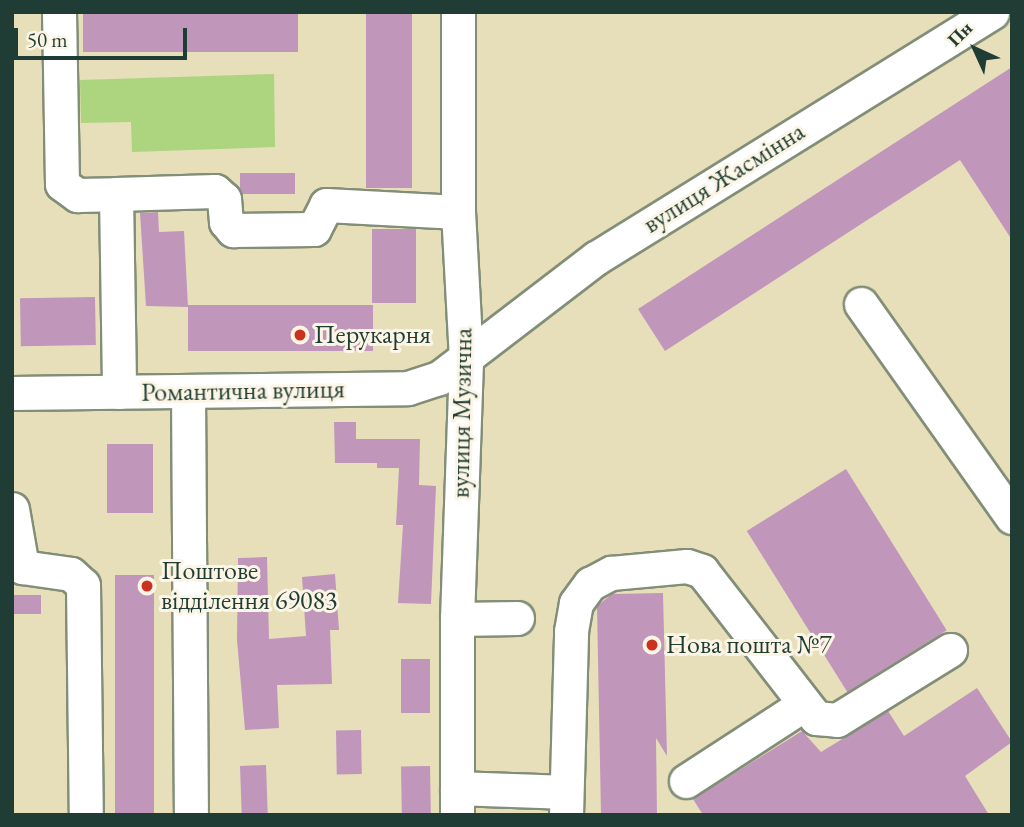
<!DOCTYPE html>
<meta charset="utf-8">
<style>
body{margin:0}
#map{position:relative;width:1024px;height:827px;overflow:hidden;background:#e6dfba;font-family:"EB Garamond",serif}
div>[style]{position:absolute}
.green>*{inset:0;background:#add47f}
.building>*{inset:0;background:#c096bb;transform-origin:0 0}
.roads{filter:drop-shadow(2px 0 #828e77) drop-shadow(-2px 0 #828e77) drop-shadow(0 2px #828e77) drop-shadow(0 -2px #828e77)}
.minor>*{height:33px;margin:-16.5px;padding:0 16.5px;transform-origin:16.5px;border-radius:16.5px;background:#fff}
.dots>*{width:19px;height:19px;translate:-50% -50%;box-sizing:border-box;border:4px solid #fcf5e5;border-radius:50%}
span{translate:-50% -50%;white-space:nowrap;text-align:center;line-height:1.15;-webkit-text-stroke:6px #fcf5e5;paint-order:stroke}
.street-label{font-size:26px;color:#1f3d34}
.poi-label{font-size:26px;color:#1f3d34}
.left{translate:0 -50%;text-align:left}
.frame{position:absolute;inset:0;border:14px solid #1f3d34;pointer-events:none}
.north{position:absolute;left:940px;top:14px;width:70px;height:70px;-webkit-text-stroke:5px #fcf5e5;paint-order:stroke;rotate:315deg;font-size:19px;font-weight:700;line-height:28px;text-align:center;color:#1f3d34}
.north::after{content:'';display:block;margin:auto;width:24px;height:32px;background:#1f3d34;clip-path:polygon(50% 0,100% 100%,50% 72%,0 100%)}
.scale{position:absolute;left:14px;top:28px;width:173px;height:32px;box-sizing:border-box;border:4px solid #1f3d34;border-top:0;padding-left:9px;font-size:21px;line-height:24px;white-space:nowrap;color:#1f3d34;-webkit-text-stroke:5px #fcf5e5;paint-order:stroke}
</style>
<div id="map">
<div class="green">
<i style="clip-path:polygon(274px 74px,275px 147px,132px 152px,131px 122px,81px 123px,80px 80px)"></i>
</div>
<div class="building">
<i style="left:298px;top:12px;width:40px;height:215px;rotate:90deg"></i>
<i style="left:366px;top:12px;width:46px;height:176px"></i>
<i style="clip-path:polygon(1012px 67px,1012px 240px,960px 160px,665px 351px,638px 309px)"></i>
<i style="left:240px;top:173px;width:55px;height:21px"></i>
<i style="clip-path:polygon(158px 212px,159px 232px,184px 231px,188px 307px,146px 306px,140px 213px)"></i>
<i style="left:416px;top:229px;width:74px;height:44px;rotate:90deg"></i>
<i style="left:95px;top:297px;width:48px;height:75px;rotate:89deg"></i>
<i style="left:373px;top:305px;width:46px;height:185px;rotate:90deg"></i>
<i style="clip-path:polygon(334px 422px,356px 422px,356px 439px,420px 439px,419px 485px,436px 486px,431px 604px,398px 603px,403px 525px,396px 525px,399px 468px,377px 468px,377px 463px,335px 463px)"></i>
<i style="left:107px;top:444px;width:46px;height:69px"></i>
<i style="left:846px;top:469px;width:190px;height:117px;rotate:58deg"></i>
<i style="clip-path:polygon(267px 557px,269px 639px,306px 636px,302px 577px,335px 574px,339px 630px,330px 630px,332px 684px,277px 685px,279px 728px,245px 730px,237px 640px,238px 558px)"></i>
<i style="left:115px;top:575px;width:39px;height:240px"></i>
<i style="clip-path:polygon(663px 593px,667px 756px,656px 738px,657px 815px,601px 815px,597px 606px,612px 594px)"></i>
<i style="left:12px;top:595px;width:29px;height:19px"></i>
<i style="left:401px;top:659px;width:29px;height:54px"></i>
<i style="clip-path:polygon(977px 688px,1012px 742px,965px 776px,989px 815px,703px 815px,693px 799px,802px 731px,821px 752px,888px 711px,904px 736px)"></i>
<i style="left:361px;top:730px;width:44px;height:25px;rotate:89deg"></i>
<i style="left:266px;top:765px;width:48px;height:26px;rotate:88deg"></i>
<i style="left:430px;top:766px;width:49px;height:29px;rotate:89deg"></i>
</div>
<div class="roads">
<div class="minor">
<i style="left:59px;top:12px;width:172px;rotate:89deg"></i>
<i style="left:62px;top:184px;width:19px;rotate:36deg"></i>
<i style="left:77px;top:195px;width:39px;rotate:-1deg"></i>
<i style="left:116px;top:194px;width:198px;rotate:89.1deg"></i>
<i style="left:116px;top:194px;width:99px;rotate:-1.7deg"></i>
<i style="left:215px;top:191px;width:12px;rotate:42deg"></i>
<i style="left:224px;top:199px;width:23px;rotate:85deg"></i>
<i style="left:226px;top:222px;width:11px;rotate:49deg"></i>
<i style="left:233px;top:230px;width:81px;rotate:-0.7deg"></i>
<i style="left:314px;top:229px;width:27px;rotate:-63deg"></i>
<i style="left:326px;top:205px;width:132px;rotate:3deg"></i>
<i style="left:861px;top:304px;width:261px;rotate:54.7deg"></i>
<i style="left:12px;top:393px;width:396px;rotate:-0.7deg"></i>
<i style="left:408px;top:388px;width:33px;rotate:-18deg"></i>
<i style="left:439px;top:378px;width:198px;rotate:-37.4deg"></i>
<i style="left:596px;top:258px;width:466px;rotate:-31.8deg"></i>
<i style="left:188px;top:393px;width:422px;rotate:89.6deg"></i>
<i style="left:12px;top:509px;width:59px;rotate:80.2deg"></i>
<i style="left:22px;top:567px;width:49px;rotate:8.1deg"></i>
<i style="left:71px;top:574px;width:16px;rotate:43deg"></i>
<i style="left:83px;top:585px;width:230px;rotate:89.3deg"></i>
<i style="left:457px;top:619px;width:60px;rotate:-1deg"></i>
<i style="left:686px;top:781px;width:140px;rotate:-33deg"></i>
<i style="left:457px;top:788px;width:109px;rotate:2.1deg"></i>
<i style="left:457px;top:815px;width:196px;rotate:-90deg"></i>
<i style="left:457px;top:619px;width:260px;rotate:-88deg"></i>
<i style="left:466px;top:359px;width:147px;rotate:-93.1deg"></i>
<i style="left:458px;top:212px;width:200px;rotate:-90deg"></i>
<i style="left:566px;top:815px;width:184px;rotate:-88.4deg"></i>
<i style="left:571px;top:631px;width:28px;rotate:-80deg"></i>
<i style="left:576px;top:603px;width:24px;rotate:-54deg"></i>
<i style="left:590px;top:584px;width:24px;rotate:-28deg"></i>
<i style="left:611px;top:573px;width:76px;rotate:-5.3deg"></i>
<i style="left:687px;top:566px;width:16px;rotate:18deg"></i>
<i style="left:702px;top:571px;width:186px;rotate:52.2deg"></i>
<i style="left:816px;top:718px;width:21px;rotate:5deg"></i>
<i style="left:837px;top:720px;width:133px;rotate:-31.8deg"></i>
</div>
</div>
<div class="dots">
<i style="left:300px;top:335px;background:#c8321e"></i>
<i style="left:147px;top:586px;background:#c8321e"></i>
<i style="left:652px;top:645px;background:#c8321e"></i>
</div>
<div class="street-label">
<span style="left:724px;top:178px;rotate:-32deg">вулиця Жасмінна</span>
<span style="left:243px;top:391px;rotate:-1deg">Романтична вулиця</span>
<span style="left:462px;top:413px;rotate:-89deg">вулиця Музична</span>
</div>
<div class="poi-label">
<span class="left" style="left:314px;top:335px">Перукарня</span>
<span class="left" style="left:161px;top:586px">Поштове<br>відділення 69083</span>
<span class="left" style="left:666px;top:645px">Нова пошта №7</span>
</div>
<div class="frame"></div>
<div class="north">Пн</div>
<div class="scale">50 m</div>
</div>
